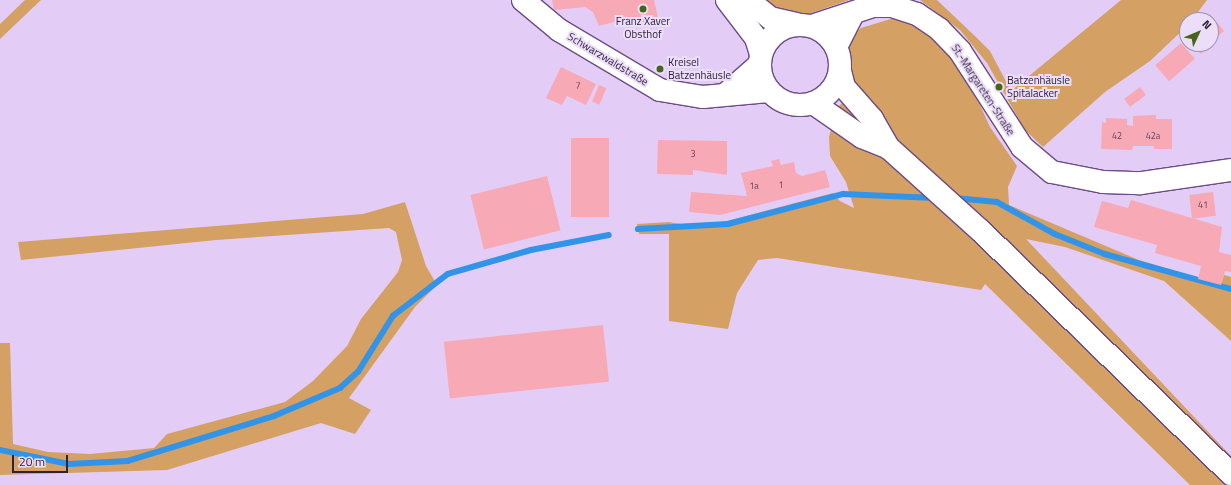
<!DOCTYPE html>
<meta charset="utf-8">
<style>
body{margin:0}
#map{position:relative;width:1231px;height:485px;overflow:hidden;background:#e3cdf6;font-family:"Titillium Web",sans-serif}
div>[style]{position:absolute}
.green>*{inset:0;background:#d5a063}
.stream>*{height:5.5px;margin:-2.75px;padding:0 2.75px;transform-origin:2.75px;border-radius:2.75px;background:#3294e9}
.building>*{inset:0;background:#f7a9b5;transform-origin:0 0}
.roads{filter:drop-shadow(1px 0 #6c4b86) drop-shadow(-1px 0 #6c4b86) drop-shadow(0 1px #6c4b86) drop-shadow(0 -1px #6c4b86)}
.minor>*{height:22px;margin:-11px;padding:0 11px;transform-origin:11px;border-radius:11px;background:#fff}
.major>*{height:22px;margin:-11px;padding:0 11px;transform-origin:11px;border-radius:11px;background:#fff}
.major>.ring{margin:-11px;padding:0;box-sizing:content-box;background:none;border:22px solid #fff;border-radius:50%}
.dots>*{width:11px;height:11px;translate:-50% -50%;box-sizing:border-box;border:2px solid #ecdef9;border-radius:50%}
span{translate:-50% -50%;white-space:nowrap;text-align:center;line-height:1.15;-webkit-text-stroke:4px #ecdef9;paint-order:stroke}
.number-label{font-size:9px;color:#614359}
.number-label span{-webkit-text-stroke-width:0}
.poi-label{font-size:11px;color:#2f213a}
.left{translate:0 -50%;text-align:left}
.street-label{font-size:11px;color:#2f213a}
.north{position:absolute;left:1179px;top:12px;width:40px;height:40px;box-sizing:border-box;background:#ecdef9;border:1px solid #a092ad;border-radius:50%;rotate:46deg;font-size:11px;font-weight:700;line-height:16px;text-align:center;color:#2f213a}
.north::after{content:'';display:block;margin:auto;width:14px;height:18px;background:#47651a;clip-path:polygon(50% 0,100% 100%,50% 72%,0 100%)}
.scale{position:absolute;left:12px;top:455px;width:56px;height:18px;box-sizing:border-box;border:2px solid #2f213a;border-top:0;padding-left:5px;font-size:12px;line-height:14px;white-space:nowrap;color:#2f213a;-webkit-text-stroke:3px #ecdef9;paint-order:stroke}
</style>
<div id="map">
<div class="green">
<i style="clip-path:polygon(25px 0,41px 0,0 39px,0 24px)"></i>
<i style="clip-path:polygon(759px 0,849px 0,809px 14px,787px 14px)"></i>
<i style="clip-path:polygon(920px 0,937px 0,977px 38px,990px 51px,1011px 91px,1121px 0,1207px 0,1192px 20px,1187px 20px,1187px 26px,1150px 61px,1105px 92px,1043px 147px,1025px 130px,987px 63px,960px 30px)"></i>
<i style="clip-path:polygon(894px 18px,912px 22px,943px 46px,970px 83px,990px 127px,1017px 166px,1008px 187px,1009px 205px,1139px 260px,1221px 285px,1224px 275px,1231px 277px,1231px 341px,1164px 281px,1065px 247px,1026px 239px,1231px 456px,1231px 485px,1190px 485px,985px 284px,981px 290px,777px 258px,758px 260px,737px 293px,728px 329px,669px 321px,669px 234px,639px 234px,637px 224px,669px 222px,692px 226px,727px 221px,833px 193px,840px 201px,854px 208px,846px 182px,830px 156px,829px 137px,836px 109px,855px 90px,847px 67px,845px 42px,861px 28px)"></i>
<i style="clip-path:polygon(405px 202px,426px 266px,437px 285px,415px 307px,349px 398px,371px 410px,355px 434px,321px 423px,167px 470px,0 475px,0 343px,10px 343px,13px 444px,48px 452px,90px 454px,154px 448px,167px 434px,285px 402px,313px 381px,347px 346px,361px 319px,398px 272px,402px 260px,396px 232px,389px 228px,216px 240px,21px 260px,18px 242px,363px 214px)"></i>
</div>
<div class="stream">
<i style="left:955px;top:198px;width:42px;rotate:5.4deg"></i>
<i style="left:997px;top:202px;width:66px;rotate:28.9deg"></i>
<i style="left:1055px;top:234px;width:54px;rotate:21.8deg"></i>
<i style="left:1105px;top:254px;width:131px;rotate:15.5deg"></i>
<i style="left:638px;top:229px;width:90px;rotate:-3.2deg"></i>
<i style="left:728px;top:224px;width:119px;rotate:-14.6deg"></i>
<i style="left:843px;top:194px;width:91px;rotate:2.5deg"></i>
<i style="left:0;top:450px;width:70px;rotate:11.5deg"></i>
<i style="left:69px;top:464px;width:59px;rotate:-2.9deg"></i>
<i style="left:128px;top:461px;width:153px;rotate:-17.1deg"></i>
<i style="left:274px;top:416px;width:72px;rotate:-23deg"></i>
<i style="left:340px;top:388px;width:24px;rotate:-42deg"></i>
<i style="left:358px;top:372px;width:66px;rotate:-58deg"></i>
<i style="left:393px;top:316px;width:69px;rotate:-37.4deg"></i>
<i style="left:448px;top:274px;width:86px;rotate:-16.1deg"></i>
<i style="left:531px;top:250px;width:79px;rotate:-10.9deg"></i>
</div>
<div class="building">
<i style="clip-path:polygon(552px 0,654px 0,659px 22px,640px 27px,632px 17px,599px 26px,593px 12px,585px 7px,554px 10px)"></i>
<i style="clip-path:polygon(1210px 14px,1224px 31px,1213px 40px,1211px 20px,1202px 20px)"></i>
<i style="left:1181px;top:43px;width:21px;height:34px;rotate:49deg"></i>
<i style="clip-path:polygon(1192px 44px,1211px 44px,1201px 54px)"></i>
<i style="clip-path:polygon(561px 67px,596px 84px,586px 105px,567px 96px,562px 105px,546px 98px)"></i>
<i style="left:599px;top:85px;width:8px;height:18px;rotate:23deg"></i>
<i style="left:1140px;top:87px;width:10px;height:20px;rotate:53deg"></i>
<i style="clip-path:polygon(1156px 115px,1156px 119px,1172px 119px,1172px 149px,1154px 149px,1154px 146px,1133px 146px,1132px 150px,1101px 149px,1102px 122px,1106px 123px,1106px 118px,1127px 119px,1127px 125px,1133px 126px,1133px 116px)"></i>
<i style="left:571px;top:138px;width:38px;height:79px"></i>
<i style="clip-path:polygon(658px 140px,727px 141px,727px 175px,693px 170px,693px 175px,657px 174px)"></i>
<i style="clip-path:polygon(779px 159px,781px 165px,794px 162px,796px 173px,802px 176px,825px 170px,830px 187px,720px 215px,689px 212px,691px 192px,747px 196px,741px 173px,773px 166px,771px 161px)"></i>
<i style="left:547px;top:176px;width:56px;height:79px;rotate:76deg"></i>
<i style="left:1213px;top:192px;width:24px;height:24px;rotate:83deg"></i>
<i style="clip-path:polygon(1131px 200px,1222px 227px,1219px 252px,1231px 255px,1231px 272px,1225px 271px,1221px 285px,1198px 279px,1201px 266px,1155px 253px,1157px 245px,1094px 227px,1102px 201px,1128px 208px)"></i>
<i style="left:603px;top:325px;width:57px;height:160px;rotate:84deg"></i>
</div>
<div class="roads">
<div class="minor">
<i style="left:523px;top:0;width:47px;rotate:39.8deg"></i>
<i style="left:559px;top:30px;width:117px;rotate:30.7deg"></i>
<i style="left:660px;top:90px;width:44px;rotate:9.2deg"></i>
<i style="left:703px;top:97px;width:66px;rotate:-5.2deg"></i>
<i style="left:812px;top:26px;width:64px;rotate:-18.2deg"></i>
<i style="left:873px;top:6px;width:19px"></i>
<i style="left:892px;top:6px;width:26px;rotate:18deg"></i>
<i style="left:917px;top:14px;width:27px;rotate:34deg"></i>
<i style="left:939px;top:29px;width:30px;rotate:46deg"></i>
<i style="left:960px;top:51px;width:114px;rotate:57.1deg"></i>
<i style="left:1022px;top:147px;width:39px;rotate:40deg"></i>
<i style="left:1052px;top:172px;width:52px;rotate:11.1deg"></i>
<i style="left:1103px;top:182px;width:38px;rotate:2deg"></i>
<i style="left:1141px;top:183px;width:91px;rotate:-8.2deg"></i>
<i style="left:836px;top:47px;width:37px;rotate:-63deg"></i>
<i style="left:726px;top:94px;width:45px;rotate:-41.4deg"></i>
</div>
<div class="major">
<i style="left:727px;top:0;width:48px;rotate:52.7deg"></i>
<i style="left:756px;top:38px;width:17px;rotate:73deg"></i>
<i style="left:748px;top:0;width:28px;rotate:39deg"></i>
<i style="left:770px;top:18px;width:28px;rotate:13deg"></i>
<i class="ring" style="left:760px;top:25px;width:58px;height:58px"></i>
<i style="left:840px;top:71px;width:16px;rotate:76deg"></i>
<i style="left:844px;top:87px;width:43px;rotate:48.8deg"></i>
<i style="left:872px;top:119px;width:34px;rotate:60deg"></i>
<i style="left:889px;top:148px;width:124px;rotate:42.1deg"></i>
<i style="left:981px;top:231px;width:349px;rotate:44.2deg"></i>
<i style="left:813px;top:103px;width:60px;rotate:34.8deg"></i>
<i style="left:862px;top:137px;width:29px;rotate:22deg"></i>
</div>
</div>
<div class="dots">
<i style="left:643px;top:9px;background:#47651a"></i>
<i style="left:660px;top:69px;background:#47651a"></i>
<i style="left:999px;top:87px;background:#47651a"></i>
</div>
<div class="number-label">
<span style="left:578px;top:86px">7</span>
<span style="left:1117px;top:136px">42</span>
<span style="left:1153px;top:136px">42a</span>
<span style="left:693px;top:154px">3</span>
<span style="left:781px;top:185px">1</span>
<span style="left:754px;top:186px">1a</span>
<span style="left:1203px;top:205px">41</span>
</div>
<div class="poi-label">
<span style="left:643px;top:28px">Franz Xaver<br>Obsthof</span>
<span class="left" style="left:668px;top:69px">Kreisel<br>Batzenhäusle</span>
<span class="left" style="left:1007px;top:87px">Batzenhäusle<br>Spitalacker</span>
</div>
<div class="street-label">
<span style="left:608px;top:59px;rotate:31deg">Schwarzwaldstraße</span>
<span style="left:983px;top:90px;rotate:57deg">St.-Margareten-Straße</span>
</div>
<div class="north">N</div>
<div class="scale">20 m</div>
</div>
